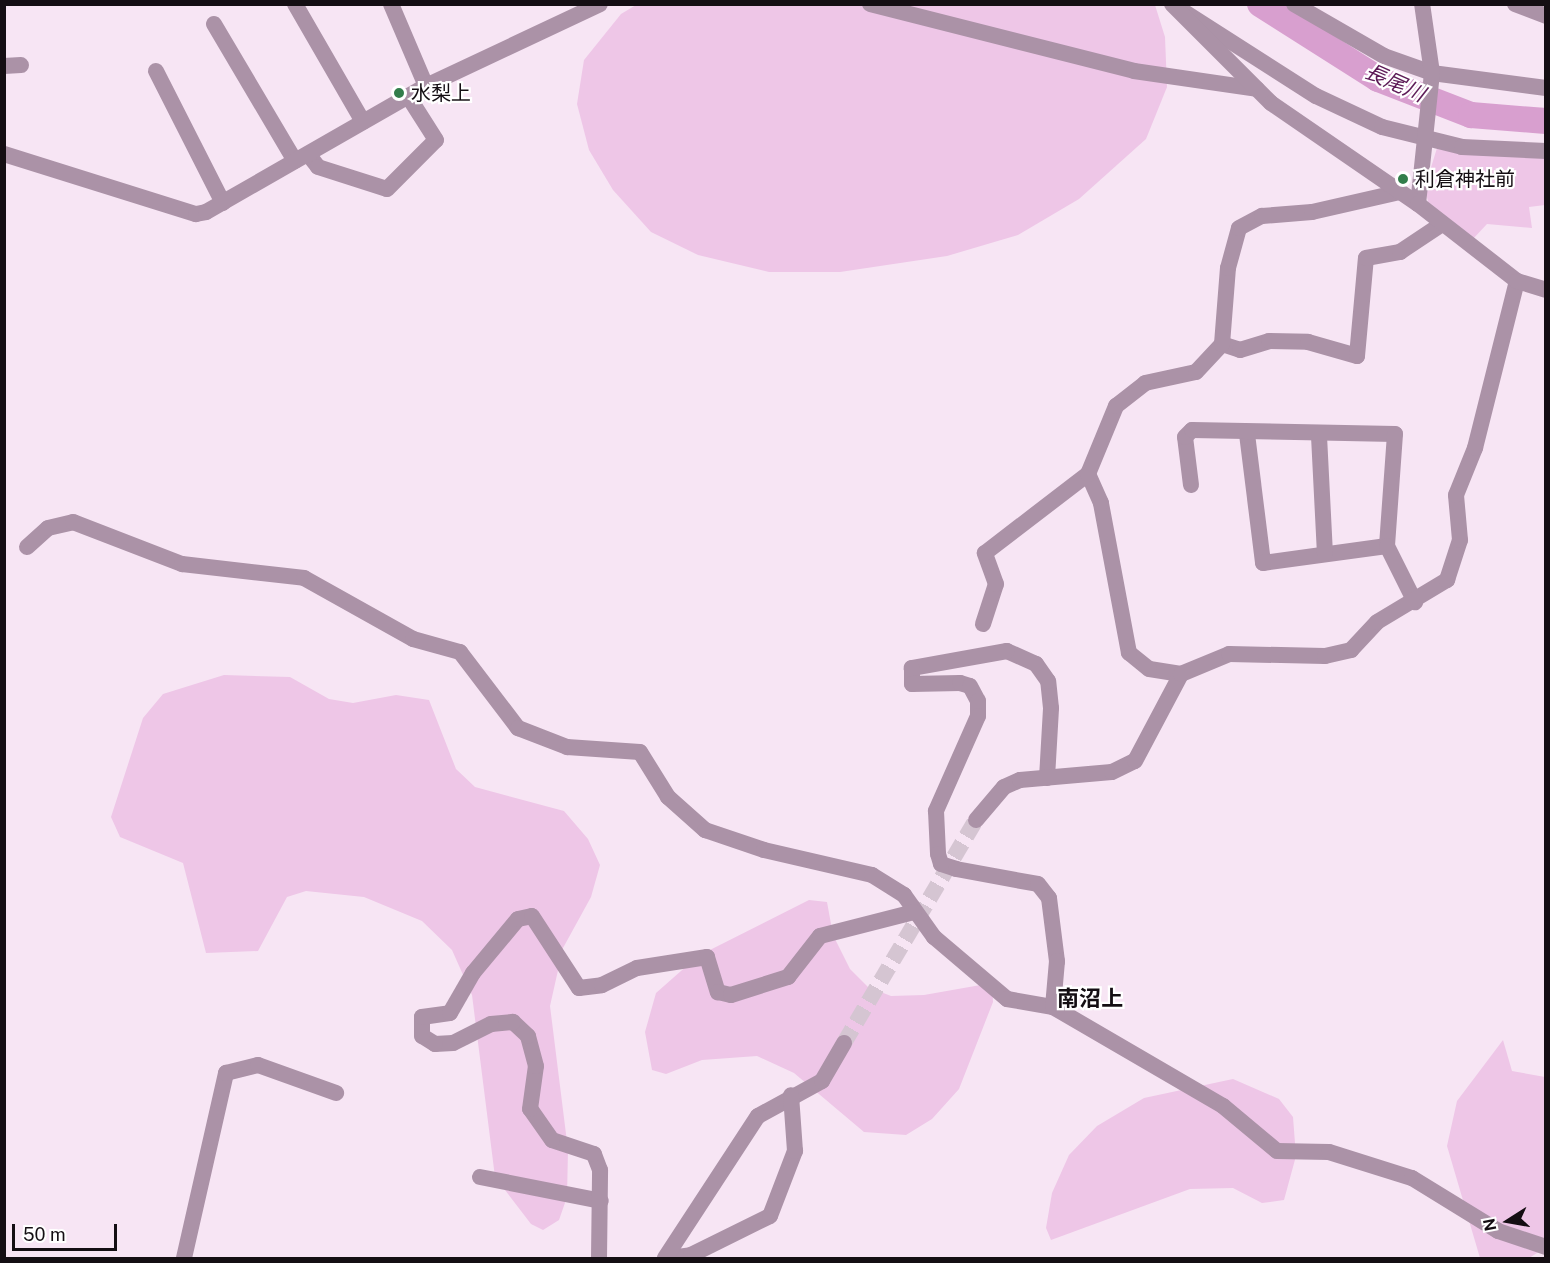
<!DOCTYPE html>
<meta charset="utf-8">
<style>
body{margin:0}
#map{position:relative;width:1550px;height:1263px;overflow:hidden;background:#f7e5f4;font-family:"Public Sans","Noto Sans JP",sans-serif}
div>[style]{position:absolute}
.green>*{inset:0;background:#eec6e7}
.river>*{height:26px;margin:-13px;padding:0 13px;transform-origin:13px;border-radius:13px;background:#d89fcf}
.minor-tunnel>*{height:16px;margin-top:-8px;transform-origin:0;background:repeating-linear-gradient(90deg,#d5c5d2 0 16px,transparent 0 24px)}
.minor>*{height:16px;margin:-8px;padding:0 8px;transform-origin:8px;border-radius:8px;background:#ab92a7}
.tertiary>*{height:16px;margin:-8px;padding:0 8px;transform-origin:8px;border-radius:8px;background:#ab92a7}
.dots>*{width:16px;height:16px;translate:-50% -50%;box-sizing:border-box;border:3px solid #fff;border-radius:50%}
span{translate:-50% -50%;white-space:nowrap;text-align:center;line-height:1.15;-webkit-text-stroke:4.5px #fff;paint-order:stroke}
.poi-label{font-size:20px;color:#140e13}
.left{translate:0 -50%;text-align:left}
.water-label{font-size:21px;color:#5d1b57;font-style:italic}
.quarter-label{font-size:22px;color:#140e13;font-weight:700}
.frame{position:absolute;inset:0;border:6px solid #140e13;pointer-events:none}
.north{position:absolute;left:1478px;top:1191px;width:60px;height:60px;-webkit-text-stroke:4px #fff;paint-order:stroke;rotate:259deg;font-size:16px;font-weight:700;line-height:24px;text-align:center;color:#140e13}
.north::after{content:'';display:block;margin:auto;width:21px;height:27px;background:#140e13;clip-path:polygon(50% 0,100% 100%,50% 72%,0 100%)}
.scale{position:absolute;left:12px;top:1224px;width:105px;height:27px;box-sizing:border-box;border:3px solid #140e13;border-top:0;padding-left:8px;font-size:18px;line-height:21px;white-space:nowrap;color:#140e13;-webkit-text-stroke:4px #fff;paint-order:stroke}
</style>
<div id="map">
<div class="green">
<i style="clip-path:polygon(636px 5px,1155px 5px,1165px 37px,1167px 87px,1146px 139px,1079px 199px,1018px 235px,947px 256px,840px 272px,769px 272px,698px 255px,651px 232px,613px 190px,589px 150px,577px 104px,584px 60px,621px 14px)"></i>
<i style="clip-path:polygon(1437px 148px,1545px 158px,1545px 205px,1529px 207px,1532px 228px,1487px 224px,1472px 240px,1428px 202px,1425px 187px)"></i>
<i style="clip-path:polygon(224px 675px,290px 677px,329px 699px,353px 703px,396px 695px,429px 700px,456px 769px,475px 787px,564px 811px,588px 839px,600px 865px,591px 897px,563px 948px,550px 1006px,568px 1150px,567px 1197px,559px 1220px,543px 1230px,531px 1224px,495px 1177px,472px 995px,452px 950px,422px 921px,364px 897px,306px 891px,287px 897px,258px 951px,206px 953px,183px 863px,120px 837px,111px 817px,143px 718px,163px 694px)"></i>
<i style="clip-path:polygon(809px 900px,827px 902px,833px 935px,850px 969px,868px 987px,891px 996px,924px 995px,992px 983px,993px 1002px,959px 1089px,932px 1119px,906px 1135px,864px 1132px,794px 1073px,757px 1056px,702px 1060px,666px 1074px,652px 1070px,645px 1032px,656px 993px,698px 956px)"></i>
<i style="clip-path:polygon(1503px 1040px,1512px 1071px,1545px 1077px,1545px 1248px,1529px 1258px,1480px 1258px,1447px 1146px,1457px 1101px)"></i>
<i style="clip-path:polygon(1233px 1079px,1279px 1099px,1293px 1117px,1296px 1156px,1284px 1200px,1262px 1203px,1233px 1188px,1190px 1189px,1051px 1240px,1046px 1228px,1052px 1193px,1069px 1155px,1097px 1126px,1144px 1098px)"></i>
</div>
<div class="river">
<i style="left:1260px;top:4px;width:140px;rotate:32.4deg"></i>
<i style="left:1378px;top:79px;width:100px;rotate:21.2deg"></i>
<i style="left:1471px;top:115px;width:75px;rotate:4.6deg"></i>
</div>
<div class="minor-tunnel">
<i style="left:844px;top:1043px;width:259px;rotate:-59.4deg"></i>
</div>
<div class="minor">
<i style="left:295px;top:4px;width:136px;rotate:60deg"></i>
<i style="left:391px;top:4px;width:89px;rotate:66.9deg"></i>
<i style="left:870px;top:4px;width:272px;rotate:14.2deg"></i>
<i style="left:1134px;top:71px;width:124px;rotate:8.3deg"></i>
<i style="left:1294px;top:4px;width:104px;rotate:30deg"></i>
<i style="left:1384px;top:56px;width:51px;rotate:19.5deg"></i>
<i style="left:1432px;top:73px;width:115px;rotate:7.5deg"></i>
<i style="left:1515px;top:4px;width:33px;rotate:21deg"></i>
<i style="left:1186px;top:13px;width:154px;rotate:32.6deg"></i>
<i style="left:1316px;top:96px;width:73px;rotate:25.2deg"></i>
<i style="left:1382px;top:127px;width:82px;rotate:14deg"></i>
<i style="left:1462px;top:147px;width:84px;rotate:2.7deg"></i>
<i style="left:214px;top:24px;width:159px;rotate:59.4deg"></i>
<i style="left:4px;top:66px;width:17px;rotate:-3deg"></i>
<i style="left:156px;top:71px;width:148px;rotate:63.1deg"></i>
<i style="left:308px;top:154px;width:16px;rotate:52deg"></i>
<i style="left:318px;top:167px;width:72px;rotate:17.7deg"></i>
<i style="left:387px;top:189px;width:69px;rotate:-45deg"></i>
<i style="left:436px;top:140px;width:52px;rotate:-122.5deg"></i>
<i style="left:1418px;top:204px;width:132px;rotate:-83.9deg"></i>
<i style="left:1432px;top:73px;width:70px;rotate:-98.2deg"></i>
<i style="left:1222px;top:344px;width:19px;rotate:18deg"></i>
<i style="left:1240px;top:350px;width:30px;rotate:-17deg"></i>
<i style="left:1269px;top:341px;width:39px;rotate:1deg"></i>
<i style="left:1308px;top:342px;width:51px;rotate:15.9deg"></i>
<i style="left:1357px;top:356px;width:98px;rotate:-84.8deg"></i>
<i style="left:1366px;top:258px;width:35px;rotate:-10deg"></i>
<i style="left:1400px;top:252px;width:50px;rotate:-33.7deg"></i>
<i style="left:1247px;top:434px;width:130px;rotate:82.9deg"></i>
<i style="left:1263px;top:563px;width:125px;rotate:-7.8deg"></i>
<i style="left:1319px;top:436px;width:117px;rotate:87.1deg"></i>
<i style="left:1191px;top:485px;width:48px;rotate:-97.1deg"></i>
<i style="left:1185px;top:437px;width:10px;rotate:-45deg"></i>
<i style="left:1192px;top:430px;width:203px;rotate:1.1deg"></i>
<i style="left:1395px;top:434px;width:112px;rotate:94.1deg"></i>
<i style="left:1387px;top:546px;width:63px;rotate:63.4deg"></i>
<i style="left:27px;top:547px;width:28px;rotate:-42deg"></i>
<i style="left:48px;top:528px;width:26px;rotate:-13deg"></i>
<i style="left:73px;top:522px;width:117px;rotate:21.1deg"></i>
<i style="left:182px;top:564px;width:123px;rotate:6.5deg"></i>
<i style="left:304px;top:578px;width:125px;rotate:29.2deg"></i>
<i style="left:413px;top:639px;width:49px;rotate:15.5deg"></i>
<i style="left:460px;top:652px;width:96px;rotate:52.7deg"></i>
<i style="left:518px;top:728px;width:53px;rotate:21.2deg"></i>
<i style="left:567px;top:747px;width:73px;rotate:3.9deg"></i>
<i style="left:640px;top:752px;width:53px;rotate:58.1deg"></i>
<i style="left:668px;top:797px;width:50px;rotate:41.7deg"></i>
<i style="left:705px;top:830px;width:62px;rotate:18.7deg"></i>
<i style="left:764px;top:850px;width:111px;rotate:13deg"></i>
<i style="left:872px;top:875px;width:38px;rotate:32deg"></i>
<i style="left:904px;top:895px;width:52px;rotate:54.5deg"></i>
<i style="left:934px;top:937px;width:96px;rotate:40.3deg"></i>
<i style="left:1007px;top:999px;width:47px;rotate:9.9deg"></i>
<i style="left:1053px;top:1007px;width:197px;rotate:30.2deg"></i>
<i style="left:1223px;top:1106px;width:70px;rotate:39.8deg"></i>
<i style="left:1277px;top:1151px;width:52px;rotate:1.1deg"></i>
<i style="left:1329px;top:1152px;width:87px;rotate:17.4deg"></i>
<i style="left:1412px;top:1178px;width:101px;rotate:31.6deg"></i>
<i style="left:1498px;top:1231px;width:51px;rotate:18.4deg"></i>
<i style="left:983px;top:624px;width:42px;rotate:-72deg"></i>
<i style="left:996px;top:584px;width:33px;rotate:-110deg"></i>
<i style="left:985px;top:553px;width:130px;rotate:-37.5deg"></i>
<i style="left:1181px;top:674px;width:32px;rotate:-171deg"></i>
<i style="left:1149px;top:669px;width:26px;rotate:-141deg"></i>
<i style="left:1129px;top:653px;width:153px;rotate:-100.6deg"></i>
<i style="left:1101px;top:503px;width:32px;rotate:-114deg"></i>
<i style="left:1088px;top:474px;width:74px;rotate:-67.6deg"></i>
<i style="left:1116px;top:406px;width:37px;rotate:-38deg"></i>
<i style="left:1145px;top:383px;width:52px;rotate:-12.2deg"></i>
<i style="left:1196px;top:372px;width:38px;rotate:-47deg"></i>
<i style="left:1222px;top:344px;width:76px;rotate:-85.5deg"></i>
<i style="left:1228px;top:268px;width:41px;rotate:-74.6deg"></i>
<i style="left:1239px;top:228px;width:26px;rotate:-28deg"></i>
<i style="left:1262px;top:216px;width:50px;rotate:-4.6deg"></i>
<i style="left:1312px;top:212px;width:90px;rotate:-12.8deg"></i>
<i style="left:1047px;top:778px;width:70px;rotate:-86.7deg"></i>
<i style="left:1051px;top:708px;width:27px;rotate:-96deg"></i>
<i style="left:1048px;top:681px;width:21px;rotate:-125deg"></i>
<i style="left:1036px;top:664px;width:32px;rotate:-156deg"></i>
<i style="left:1007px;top:651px;width:97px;rotate:169.9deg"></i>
<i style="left:912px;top:668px;width:16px;rotate:90deg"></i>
<i style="left:912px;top:684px;width:48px;rotate:-1.2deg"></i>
<i style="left:960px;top:683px;width:10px;rotate:17deg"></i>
<i style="left:970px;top:686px;width:17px;rotate:62deg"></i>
<i style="left:978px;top:701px;width:15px;rotate:90deg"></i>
<i style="left:978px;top:716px;width:104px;rotate:113.9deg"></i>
<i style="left:936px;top:811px;width:43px;rotate:87.3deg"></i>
<i style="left:938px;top:854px;width:10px;rotate:73deg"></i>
<i style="left:941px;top:864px;width:16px;rotate:18deg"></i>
<i style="left:956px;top:869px;width:83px;rotate:10.4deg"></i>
<i style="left:1038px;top:884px;width:18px;rotate:52deg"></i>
<i style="left:1049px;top:898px;width:64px;rotate:82.8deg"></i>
<i style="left:1057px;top:961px;width:46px;rotate:95deg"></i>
<i style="left:976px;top:820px;width:43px;rotate:-49.7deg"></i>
<i style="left:1004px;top:787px;width:17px;rotate:-24deg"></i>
<i style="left:1020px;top:780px;width:92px;rotate:-5deg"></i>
<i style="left:1112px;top:772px;width:25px;rotate:-26deg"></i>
<i style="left:1135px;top:761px;width:98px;rotate:-62.1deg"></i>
<i style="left:1181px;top:674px;width:52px;rotate:-22.6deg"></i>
<i style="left:1229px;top:654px;width:96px;rotate:1.2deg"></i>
<i style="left:1325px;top:656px;width:27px;rotate:-13deg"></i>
<i style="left:1351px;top:650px;width:38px;rotate:-47deg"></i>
<i style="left:1377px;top:622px;width:82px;rotate:-31deg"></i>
<i style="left:1447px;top:580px;width:42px;rotate:-72deg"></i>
<i style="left:1460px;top:540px;width:45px;rotate:-95.1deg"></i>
<i style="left:1456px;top:495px;width:51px;rotate:-68deg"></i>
<i style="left:1475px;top:448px;width:172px;rotate:-75.9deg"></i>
<i style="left:758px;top:1116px;width:73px;rotate:-28.7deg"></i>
<i style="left:822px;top:1081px;width:44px;rotate:-59.9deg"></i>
<i style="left:480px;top:1177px;width:123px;rotate:11.2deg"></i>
<i style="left:184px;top:1258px;width:190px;rotate:-77.2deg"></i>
<i style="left:226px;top:1073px;width:33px;rotate:-14deg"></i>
<i style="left:258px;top:1065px;width:83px;rotate:19.7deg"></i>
<i style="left:599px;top:1258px;width:88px;rotate:-89.3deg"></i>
<i style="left:600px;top:1170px;width:17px;rotate:-111deg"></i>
<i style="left:594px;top:1154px;width:44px;rotate:-161.6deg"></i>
<i style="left:552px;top:1140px;width:38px;rotate:-125deg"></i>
<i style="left:530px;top:1109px;width:43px;rotate:-82.1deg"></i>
<i style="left:536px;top:1066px;width:31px;rotate:-105deg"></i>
<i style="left:528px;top:1036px;width:21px;rotate:-137deg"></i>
<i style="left:513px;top:1022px;width:22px;rotate:175deg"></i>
<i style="left:491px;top:1024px;width:42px;rotate:153.4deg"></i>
<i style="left:453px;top:1043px;width:18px;rotate:177deg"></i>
<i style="left:435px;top:1044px;width:15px;rotate:-148deg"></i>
<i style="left:422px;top:1036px;width:19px;rotate:-90deg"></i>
<i style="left:422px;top:1017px;width:28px;rotate:-8deg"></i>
<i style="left:450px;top:1013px;width:46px;rotate:-60.1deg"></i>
<i style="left:473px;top:973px;width:70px;rotate:-50.2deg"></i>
<i style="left:518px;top:919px;width:14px;rotate:-12deg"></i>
<i style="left:532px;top:916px;width:86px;rotate:56.9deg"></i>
<i style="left:579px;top:988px;width:23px;rotate:-7deg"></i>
<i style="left:602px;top:985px;width:39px;rotate:-26deg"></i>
<i style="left:637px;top:968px;width:71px;rotate:-8.9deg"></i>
<i style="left:707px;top:957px;width:37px;rotate:73deg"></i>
<i style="left:718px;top:992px;width:13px;rotate:13deg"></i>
<i style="left:731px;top:995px;width:60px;rotate:-17.5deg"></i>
<i style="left:788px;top:977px;width:52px;rotate:-52deg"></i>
<i style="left:820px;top:936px;width:97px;rotate:-14.3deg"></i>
<i style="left:670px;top:1258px;width:21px;rotate:-8deg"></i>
<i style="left:691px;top:1255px;width:88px;rotate:-26.3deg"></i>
<i style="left:770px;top:1216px;width:70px;rotate:-69deg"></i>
<i style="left:795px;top:1151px;width:56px;rotate:-94.1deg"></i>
</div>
<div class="tertiary">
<i style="left:1172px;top:4px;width:140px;rotate:45deg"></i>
<i style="left:1271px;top:103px;width:178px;rotate:34.5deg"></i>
<i style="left:1418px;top:204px;width:125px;rotate:37.9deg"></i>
<i style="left:1517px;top:281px;width:30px;rotate:17deg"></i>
<i style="left:4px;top:154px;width:201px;rotate:17.4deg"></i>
<i style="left:196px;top:214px;width:10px;rotate:-11deg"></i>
<i style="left:206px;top:212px;width:254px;rotate:-29.8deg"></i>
<i style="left:426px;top:86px;width:192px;rotate:-25.2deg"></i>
<i style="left:665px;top:1258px;width:170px;rotate:-56.8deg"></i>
</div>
<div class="dots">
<i style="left:399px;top:93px;background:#327d4b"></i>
<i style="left:1403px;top:179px;background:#327d4b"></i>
</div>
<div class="poi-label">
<span class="left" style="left:411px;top:93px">水梨上</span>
<span class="left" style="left:1415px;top:179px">利倉神社前</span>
</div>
<div class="water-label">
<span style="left:1395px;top:83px;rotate:24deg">長尾川</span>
</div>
<div class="quarter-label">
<span style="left:1090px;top:999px">南沼上</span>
</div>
<div class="frame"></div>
<div class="north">N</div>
<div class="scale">50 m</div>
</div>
